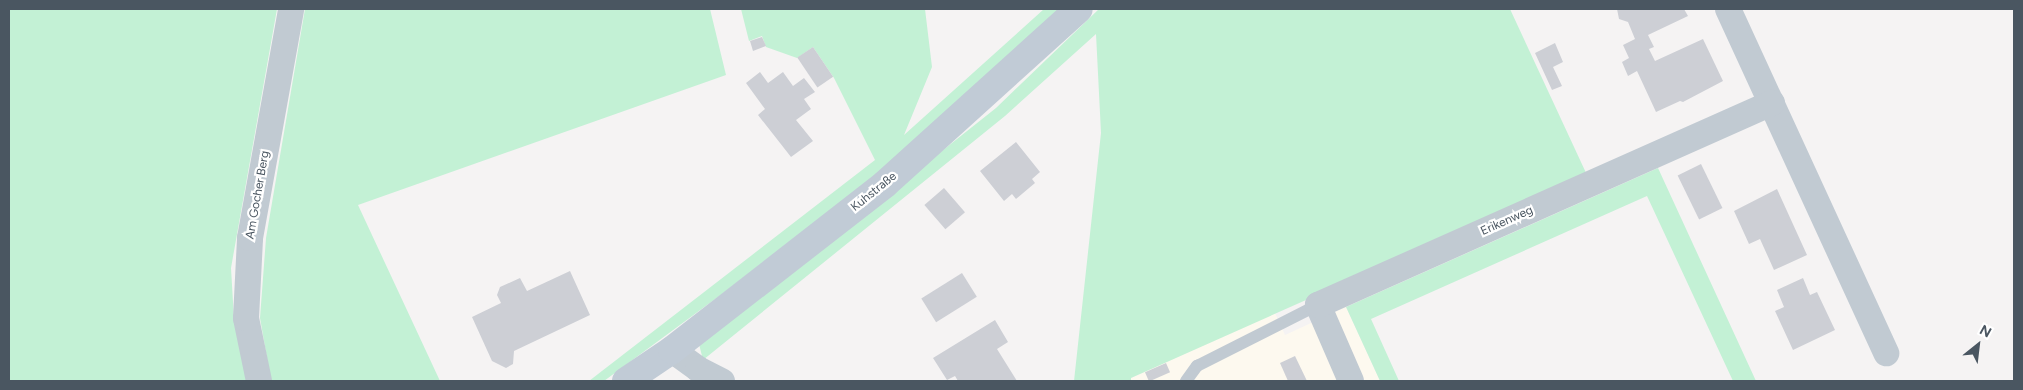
<!DOCTYPE html>
<meta charset="utf-8">
<style>
body{margin:0}
#map{position:relative;width:2023px;height:390px;overflow:hidden;background:#f5f3f3;font-family:Figtree,sans-serif}
div>[style]{position:absolute}
.commercial>*{inset:0;background:#fdf9ef}
.green>*{inset:0;background:#c3f1d5}
.building>*{inset:0;background:#cdcfd5;transform-origin:0 0}
.lane>*{height:12px;margin:-6px;padding:0 6px;transform-origin:6px;border-radius:6px;background:#c1cad2}
.street>*{height:26px;margin:-13px;padding:0 13px;transform-origin:13px;border-radius:13px;background:#c1cad2}
.secondary>*{height:28px;margin:-14px;padding:0 14px;transform-origin:14px;border-radius:14px;background:#c1cbd6}
span{translate:-50% -50%;white-space:nowrap;text-align:center;line-height:1.15;-webkit-text-stroke:4.5px #fff;paint-order:stroke}
.street-label{font-size:12px;color:#4a5661}
.frame{position:absolute;inset:0;border:10px solid #4a5661;pointer-events:none}
.north{position:absolute;left:1953px;top:320px;width:50px;height:50px;-webkit-text-stroke:4px #fff;paint-order:stroke;rotate:29deg;font-size:14px;font-weight:700;line-height:20px;text-align:center;color:#4a5661}
.north::after{content:'';display:block;margin:auto;width:18px;height:22px;background:#4a5661;clip-path:polygon(50% 0,100% 100%,50% 72%,0 100%)}
</style>
<div id="map">
<div class="commercial">
<i style="clip-path:polygon(1346px 307px,1380px 381px,1131px 381px,1131px 378px,1275px 313px,1285px 335px)"></i>
</div>
<div class="green">
<i style="clip-path:polygon(9px 9px,277px 9px,231px 268px,234px 319px,248px 381px,9px 381px)"></i>
<i style="clip-path:polygon(305px 9px,710px 9px,726px 75px,358px 205px,440px 381px,271px 381px,260px 318px,266px 238px)"></i>
<i style="clip-path:polygon(741px 9px,925px 9px,932px 67px,904px 135px,1044px 9px,1060px 9px,892px 162px,726px 291px,604px 381px,589px 381px,875px 160px,834px 78px,813px 47px,797px 58px,766px 47px,762px 36px,749px 41px)"></i>
<i style="clip-path:polygon(1099px 9px,1510px 9px,1587px 175px,1131px 378px,1131px 381px,1074px 381px,1101px 133px,1096px 34px,1005px 116px,703px 360px,699px 344px,996px 108px)"></i>
<i style="clip-path:polygon(1658px 168px,1756px 381px,1733px 381px,1647px 196px,1371px 319px,1399px 381px,1380px 381px,1346px 307px)"></i>
</div>
<div class="building">
<i style="clip-path:polygon(1617px 9px,1684px 9px,1688px 16px,1648px 35px,1654px 47px,1649px 49px,1655px 61px,1703px 39px,1723px 81px,1683px 102px,1680px 101px,1656px 112px,1637px 71px,1628px 76px,1622px 62px,1629px 58px,1623px 45px,1635px 39px,1628px 22px,1619px 19px)"></i>
<i style="clip-path:polygon(762px 37px,766px 46px,753px 51px,750px 41px)"></i>
<i style="clip-path:polygon(1555px 43px,1563px 62px,1553px 67px,1562px 86px,1552px 90px,1535px 53px)"></i>
<i style="left:813px;top:47px;width:36px;height:19px;rotate:56deg"></i>
<i style="clip-path:polygon(760px 72px,768px 83px,783px 72px,793px 86px,804px 78px,815px 92px,804px 99px,811px 109px,796px 120px,813px 141px,791px 157px,758px 115px,765px 109px,746px 83px)"></i>
<i style="clip-path:polygon(1016px 142px,1040px 172px,1032px 179px,1035px 183px,1016px 199px,1012px 194px,1004px 201px,980px 171px)"></i>
<i style="left:1701px;top:164px;width:49px;height:26px;rotate:64deg"></i>
<i style="left:944px;top:188px;width:32px;height:26px;rotate:49deg"></i>
<i style="clip-path:polygon(1777px 189px,1807px 255px,1774px 270px,1760px 239px,1749px 244px,1734px 211px)"></i>
<i style="clip-path:polygon(570px 271px,590px 315px,514px 351px,513px 364px,506px 368px,492px 361px,472px 317px,501px 303px,497px 295px,500px 287px,520px 278px,527px 291px)"></i>
<i style="left:962px;top:273px;width:28px;height:48px;rotate:58deg"></i>
<i style="clip-path:polygon(1803px 278px,1810px 295px,1817px 292px,1835px 330px,1793px 350px,1775px 311px,1784px 307px,1777px 290px)"></i>
<i style="clip-path:polygon(995px 320px,1008px 342px,997px 349px,1017px 381px,958px 381px,955px 376px,947px 380px,933px 358px)"></i>
<i style="clip-path:polygon(1295px 356px,1307px 381px,1288px 381px,1280px 363px)"></i>
<i style="left:1166px;top:363px;width:10px;height:23px;rotate:66deg"></i>
</div>
<div class="lane">
<i style="left:1186px;top:381px;width:19px;rotate:-54deg"></i>
<i style="left:1197px;top:366px;width:136px;rotate:-26.8deg"></i>
</div>
<div class="street">
<i style="left:1728px;top:9px;width:379px;rotate:65.3deg"></i>
<i style="left:672px;top:350px;width:32px;rotate:36deg"></i>
<i style="left:698px;top:369px;width:27px;rotate:27deg"></i>
<i style="left:259px;top:381px;width:64px;rotate:-101.7deg"></i>
<i style="left:246px;top:318px;width:80px;rotate:-87.1deg"></i>
<i style="left:250px;top:238px;width:233px;rotate:-79.8deg"></i>
<i style="left:1351px;top:381px;width:83px;rotate:-113.5deg"></i>
<i style="left:1318px;top:305px;width:497px;rotate:-24deg"></i>
</div>
<div class="secondary">
<i style="left:626px;top:381px;width:55px;rotate:-34deg"></i>
<i style="left:672px;top:350px;width:270px;rotate:-37.9deg"></i>
<i style="left:885px;top:184px;width:261px;rotate:-42.1deg"></i>
</div>
<div class="street-label">
<span style="left:874px;top:192px;rotate:-39deg">Kuhstraße</span>
<span style="left:258px;top:195px;rotate:-80deg">Am Gocher Berg</span>
<span style="left:1507px;top:221px;rotate:-24deg">Erikenweg</span>
</div>
<div class="frame"></div>
<div class="north">N</div>
</div>
